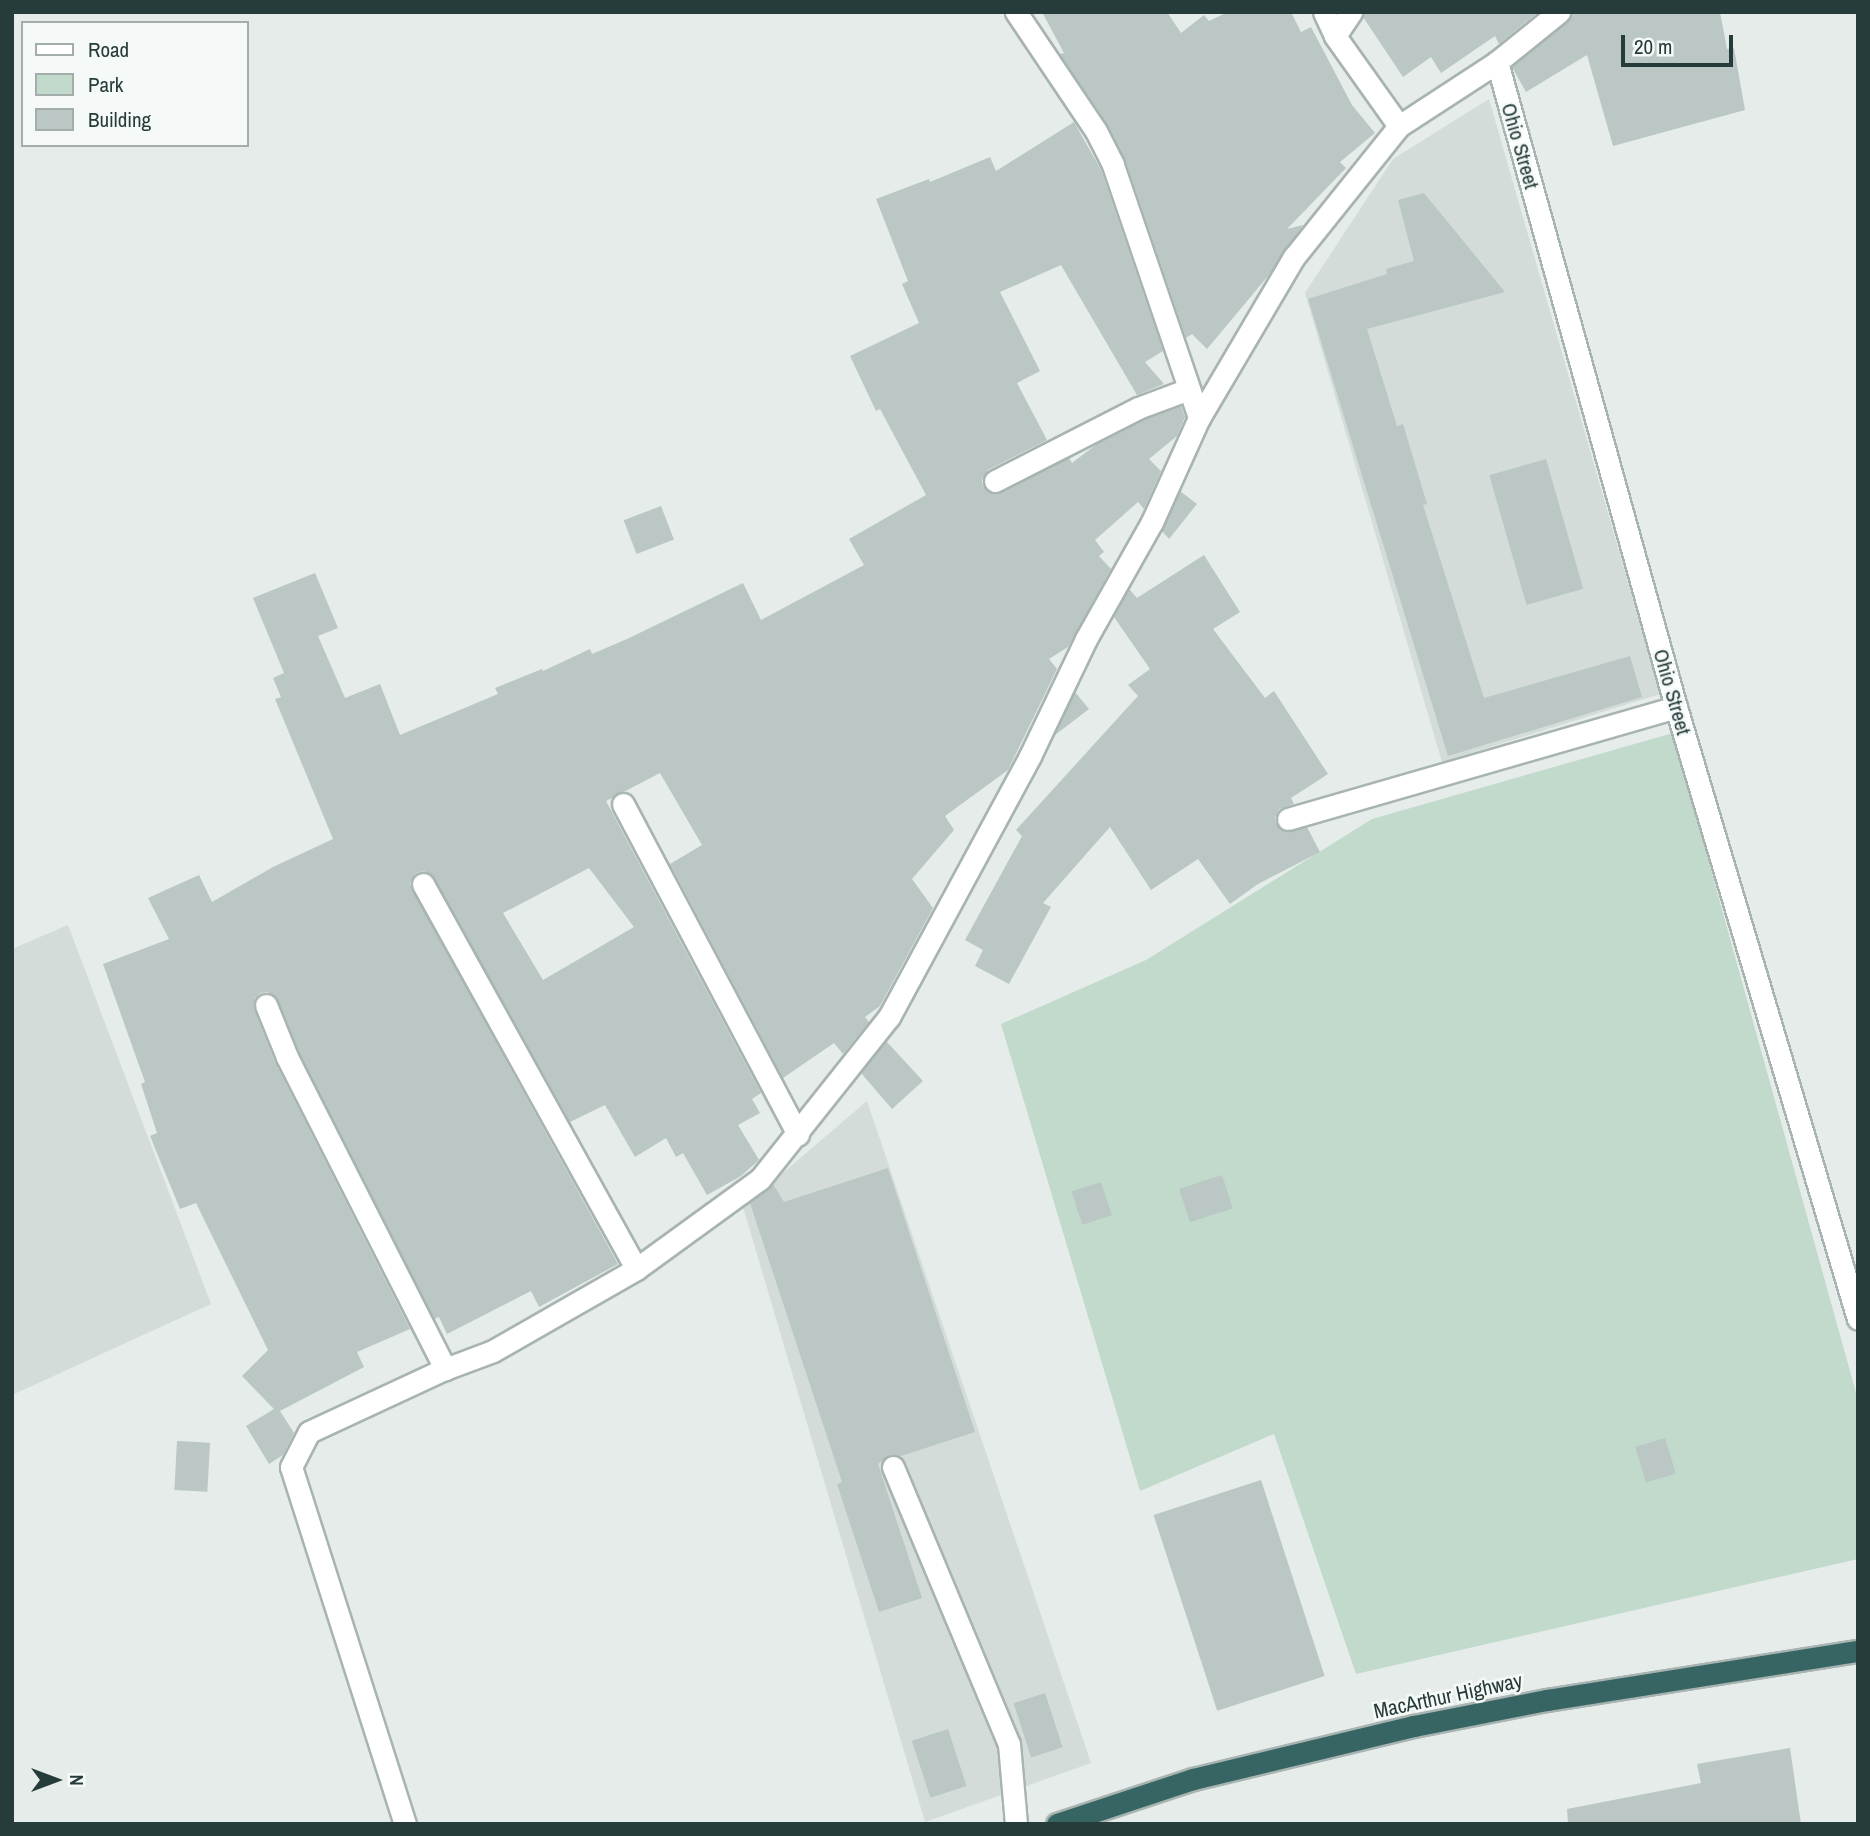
<!DOCTYPE html>
<style>
body{margin:0}
#map{position:relative;width:1870px;height:1836px;overflow:hidden;background:#e5ecea;font-family:"Archivo Narrow",sans-serif}
div>[style]{position:absolute}
.built>*{inset:0;background:#d3dcd9}
.green>*{inset:0;background:#c1dacc}
.building>*{inset:0;background:#bac7c4;transform-origin:0 0}
.roads{filter:drop-shadow(2px 0 #a8b4b2) drop-shadow(-2px 0 #a8b4b2) drop-shadow(0 2px #a8b4b2) drop-shadow(0 -2px #a8b4b2)}
.minor>*{height:21px;margin:-10.5px;padding:0 10.5px;transform-origin:10.5px;border-radius:10.5px;background:#fff}
.highway>*{height:21px;margin:-10.5px;padding:0 10.5px;transform-origin:10.5px;border-radius:10.5px;background:#366563}
span{translate:-50% -50%;white-space:nowrap;text-align:center;line-height:1.15;-webkit-text-stroke:5px #f5f9f8;paint-order:stroke}
.street-label{font-size:21px;color:#263c3a}
.frame{position:absolute;inset:0;border:14px solid #263c3a;pointer-events:none}
.legend{position:absolute;left:21px;top:21px;width:228px;height:126px;box-sizing:border-box;background:#f5f9f8;border:2px solid #a2adac;margin:0;padding:9px 12px;list-style:none;font-size:21px;color:#263c3a}
.legend li{display:flex;align-items:center;gap:14px;height:35px}
.legend b{width:35px;border:2px solid #a2adac}
.north{position:absolute;left:21px;top:1745px;width:70px;height:70px;-webkit-text-stroke:5px #f5f9f8;paint-order:stroke;rotate:90deg;font-size:19px;font-weight:700;line-height:28px;text-align:center;color:#263c3a}
.north::after{content:'';display:block;margin:auto;width:24px;height:32px;background:#263c3a;clip-path:polygon(50% 0,100% 100%,50% 72%,0 100%)}
.scale{position:absolute;left:1621px;top:35px;width:112px;height:32px;box-sizing:border-box;border:4px solid #263c3a;border-top:0;padding-left:9px;font-size:21px;line-height:24px;white-space:nowrap;color:#263c3a;-webkit-text-stroke:5px #f5f9f8;paint-order:stroke}
</style>
<div id="map">
<div class="built">
<i style="clip-path:polygon(1489px 99px,1660px 694px,1442px 762px,1305px 293px,1393px 159px)"></i>
<i style="clip-path:polygon(68px 925px,211px 1304px,12px 1395px,12px 949px)"></i>
<i style="clip-path:polygon(867px 1101px,1091px 1763px,925px 1822px,743px 1207px)"></i>
</div>
<div class="green">
<i style="clip-path:polygon(1673px 733px,1858px 1400px,1858px 1559px,1356px 1674px,1274px 1434px,1140px 1491px,1001px 1024px,1146px 960px,1372px 819px)"></i>
</div>
<div class="building">
<i style="clip-path:polygon(1042px 12px,1167px 12px,1181px 33px,1204px 15px,1209px 21px,1228px 12px,1291px 12px,1301px 32px,1311px 27px,1352px 105px,1375px 133px,1340px 162px,1346px 168px,1287px 229px,1303px 225px,1268px 276px,1207px 349px,1192px 334px,1186px 338px,1125px 159px,1107px 124px,1060px 54px,1064px 53px)"></i>
<i style="clip-path:polygon(1364px 12px,1538px 12px,1499px 44px,1495px 36px,1441px 73px,1431px 57px,1403px 77px,1363px 17px)"></i>
<i style="clip-path:polygon(1572px 12px,1720px 12px,1727px 49px,1734px 48px,1745px 110px,1613px 146px,1587px 55px,1526px 92px,1512px 67px,1567px 22px)"></i>
<i style="clip-path:polygon(evenodd,1074px 122px,1101px 170px,1163px 351px,1145px 362px,1164px 384px,1137px 395px,1061px 265px,1000px 292px,1040px 371px,1017px 383px,1047px 440px,988px 470px,982px 480px,983px 486px,988px 492px,1001px 493px,1069px 458px,1072px 463px,1097px 444px,1143px 420px,1181px 406px,1185px 417px,1177px 436px,1149px 459px,1161px 471px,1144px 509px,1138px 502px,1095px 540px,1104px 552px,1099px 556px,1111px 569px,1068px 647px,1049px 659px,1057px 669px,1008px 770px,945px 816px,954px 830px,912px 879px,933px 908px,880px 1006px,865px 1017px,869px 1022px,843px 1054px,834px 1043px,783px 1078px,670px 864px,702px 845px,660px 773px,606px 801px,761px 1093px,752px 1099px,760px 1113px,738px 1125px,759px 1160px,741px 1176px,707px 1195px,683px 1153px,676px 1157px,666px 1138px,635px 1157px,605px 1105px,570px 1122px,434px 878px,424px 871px,416px 873px,410px 883px,412px 890px,618px 1264px,539px 1307px,531px 1291px,447px 1334px,439px 1317px,434px 1319px,299px 1052px,278px 1000px,268px 992px,260px 993px,255px 998px,254px 1009px,275px 1062px,410px 1329px,357px 1352px,364px 1367px,280px 1411px,294px 1433px,283px 1455px,269px 1464px,246px 1426px,274px 1409px,242px 1376px,268px 1350px,196px 1203px,180px 1209px,150px 1136px,157px 1133px,141px 1084px,145px 1082px,103px 964px,169px 939px,148px 898px,199px 875px,212px 902px,273px 867px,333px 839px,275px 699px,281px 697px,273px 678px,284px 673px,253px 598px,315px 573px,338px 628px,318px 636px,345px 698px,380px 684px,400px 735px,498px 694px,495px 688px,542px 669px,543px 671px,590px 649px,592px 654px,627px 639px,743px 583px,761px 620px,864px 565px,849px 539px,926px 495px,880px 409px,876px 411px,850px 356px,919px 323px,902px 284px,908px 281px,876px 199px,929px 179px,930px 182px,990px 157px,996px 171px,1074px 122px,589px 868px,634px 927px,543px 980px,503px 913px,589px 868px)"></i>
<i style="clip-path:polygon(1424px 193px,1505px 292px,1367px 329px,1397px 426px,1403px 424px,1427px 504px,1423px 505px,1484px 698px,1630px 656px,1642px 697px,1448px 756px,1308px 299px,1387px 274px,1386px 269px,1414px 261px,1398px 200px)"></i>
<i style="left:1546px;top:459px;width:135px;height:59px;rotate:74deg"></i>
<i style="clip-path:polygon(1180px 491px,1197px 504px,1169px 539px,1162px 531px)"></i>
<i style="left:661px;top:506px;width:36px;height:40px;rotate:69deg"></i>
<i style="clip-path:polygon(1204px 555px,1240px 612px,1213px 629px,1265px 698px,1274px 691px,1328px 774px,1291px 798px,1294px 804px,1279px 809px,1275px 817px,1276px 823px,1284px 831px,1307px 827px,1320px 852px,1258px 884px,1230px 904px,1198px 859px,1151px 890px,1110px 827px,1043px 903px,1051px 907px,1009px 984px,975px 966px,983px 950px,965px 940px,1022px 836px,1016px 830px,1138px 696px,1128px 685px,1150px 669px,1114px 617px,1129px 589px,1137px 598px)"></i>
<i style="clip-path:polygon(1075px 692px,1089px 709px,1055px 735px)"></i>
<i style="clip-path:polygon(886px 1041px,923px 1081px,892px 1109px,861px 1073px)"></i>
<i style="clip-path:polygon(888px 1168px,975px 1432px,901px 1456px,889px 1455px,878px 1464px,922px 1598px,879px 1612px,837px 1484px,842px 1482px,750px 1203px,773px 1184px,784px 1202px)"></i>
<i style="left:1222px;top:1175px;width:35px;height:45px;rotate:72deg"></i>
<i style="left:1101px;top:1182px;width:35px;height:31px;rotate:72deg"></i>
<i style="left:1665px;top:1438px;width:37px;height:31px;rotate:73deg"></i>
<i style="left:177px;top:1441px;width:33px;height:49px;rotate:3deg"></i>
<i style="left:1261px;top:1480px;width:206px;height:113px;rotate:72deg"></i>
<i style="left:1045px;top:1693px;width:57px;height:33px;rotate:72deg"></i>
<i style="left:948px;top:1729px;width:60px;height:38px;rotate:72deg"></i>
<i style="clip-path:polygon(1790px 1748px,1801px 1824px,1568px 1824px,1567px 1809px,1701px 1783px,1697px 1764px)"></i>
</div>
<div class="roads">
<div class="minor">
<i style="left:1016px;top:12px;width:143px;rotate:56.1deg"></i>
<i style="left:1096px;top:131px;width:38px;rotate:63deg"></i>
<i style="left:1113px;top:165px;width:267px;rotate:71.2deg"></i>
<i style="left:1324px;top:12px;width:26px;rotate:65deg"></i>
<i style="left:1335px;top:36px;width:110px;rotate:54.6deg"></i>
<i style="left:1335px;top:36px;width:29px;rotate:-56deg"></i>
<i style="left:1497px;top:62px;width:669px;rotate:74.49deg"></i>
<i style="left:1676px;top:707px;width:638px;rotate:73.44deg"></i>
<i style="left:995px;top:481px;width:161px;rotate:-27deg"></i>
<i style="left:1138px;top:408px;width:54px;rotate:-20.4deg"></i>
<i style="left:623px;top:804px;width:374px;rotate:62.1deg"></i>
<i style="left:1288px;top:819px;width:404px;rotate:-16.1deg"></i>
<i style="left:423px;top:884px;width:440px;rotate:61deg"></i>
<i style="left:266px;top:1005px;width:56px;rotate:68deg"></i>
<i style="left:287px;top:1057px;width:350px;rotate:63.1deg"></i>
<i style="left:893px;top:1467px;width:300px;rotate:67.3deg"></i>
<i style="left:1009px;top:1744px;width:80px;rotate:85deg"></i>
<i style="left:405px;top:1824px;width:375px;rotate:-107.7deg"></i>
<i style="left:291px;top:1467px;width:39px;rotate:-63deg"></i>
<i style="left:309px;top:1432px;width:150px;rotate:-24.9deg"></i>
<i style="left:445px;top:1369px;width:51px;rotate:-20.6deg"></i>
<i style="left:493px;top:1351px;width:165px;rotate:-29.8deg"></i>
<i style="left:636px;top:1269px;width:153px;rotate:-36deg"></i>
<i style="left:760px;top:1179px;width:207px;rotate:-51.5deg"></i>
<i style="left:889px;top:1017px;width:297px;rotate:-61.6deg"></i>
<i style="left:1030px;top:756px;width:130px;rotate:-64.4deg"></i>
<i style="left:1086px;top:639px;width:134px;rotate:-60.6deg"></i>
<i style="left:1152px;top:522px;width:114px;rotate:-65.7deg"></i>
<i style="left:1199px;top:418px;width:187px;rotate:-59.5deg"></i>
<i style="left:1294px;top:257px;width:168px;rotate:-51.3deg"></i>
<i style="left:1399px;top:126px;width:117px;rotate:-33.1deg"></i>
<i style="left:1497px;top:62px;width:80px;rotate:-38.9deg"></i>
</div>
<div class="highway">
<i style="left:1057px;top:1824px;width:143px;rotate:-18.3deg"></i>
<i style="left:1193px;top:1779px;width:227px;rotate:-13.5deg"></i>
<i style="left:1414px;top:1726px;width:136px;rotate:-11.1deg"></i>
<i style="left:1547px;top:1700px;width:315px;rotate:-9deg"></i>
</div>
</div>
<div class="street-label">
<span style="left:1520px;top:146px;rotate:74deg">Ohio Street</span>
<span style="left:1672px;top:692px;rotate:74deg">Ohio Street</span>
<span style="left:1448px;top:1696px;rotate:-12deg">MacArthur Highway</span>
</div>
<div class="frame"></div>
<ul class="legend">
<li><b style="height:9px;background:#fff"></b>Road</li>
<li><b style="height:19px;background:#c1dacc"></b>Park</li>
<li><b style="height:19px;background:#bac7c4"></b>Building</li>
</ul>
<div class="north">N</div>
<div class="scale">20 m</div>
</div>
